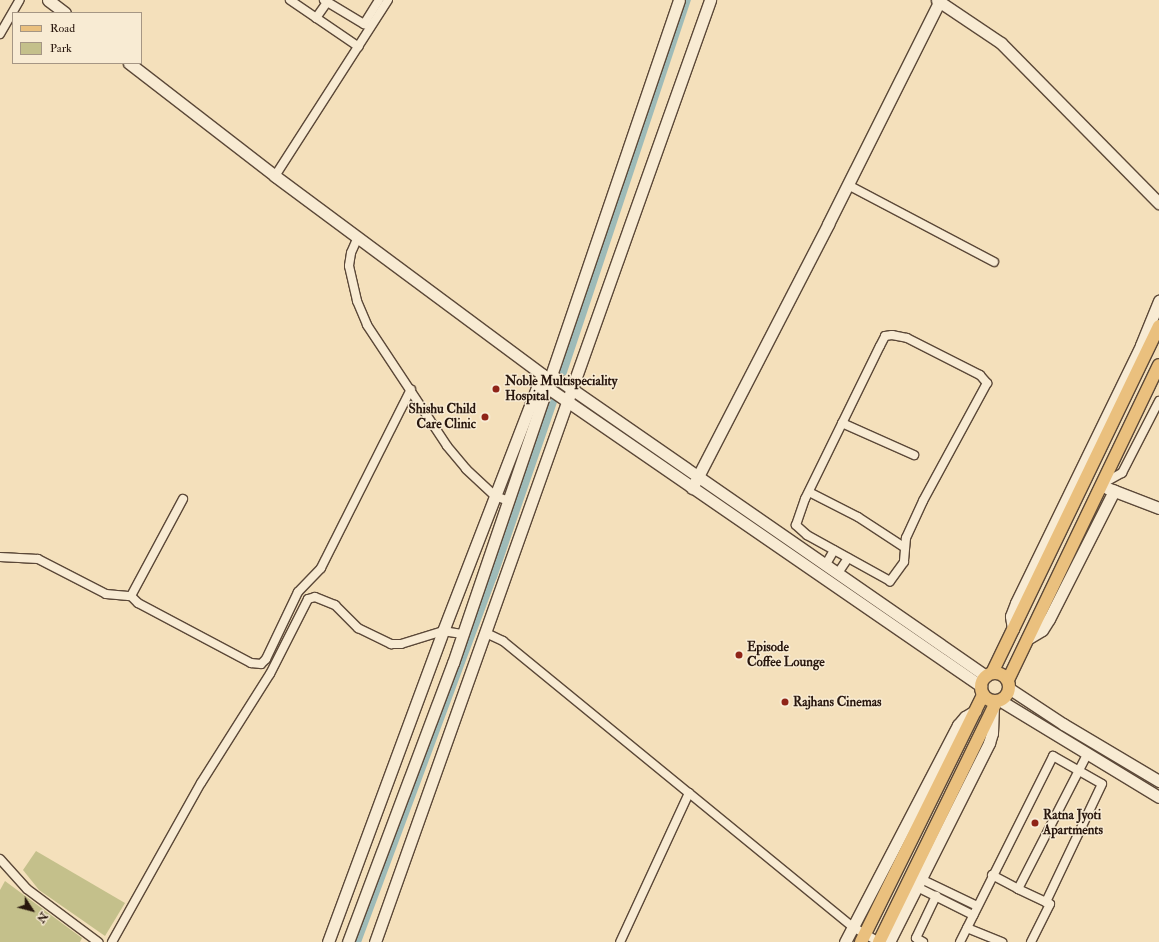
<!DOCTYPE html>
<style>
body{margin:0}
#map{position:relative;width:1159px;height:942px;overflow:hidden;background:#f4e0bb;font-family:"IM FELL Double Pica",serif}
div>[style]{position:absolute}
.green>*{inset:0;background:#c4c08b}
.canal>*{height:8px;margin:-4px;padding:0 4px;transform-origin:4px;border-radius:4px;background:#9ebbb8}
.roads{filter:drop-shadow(1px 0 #5b4838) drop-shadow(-1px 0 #5b4838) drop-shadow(0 1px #5b4838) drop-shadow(0 -1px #5b4838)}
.street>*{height:8px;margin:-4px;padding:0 4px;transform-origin:4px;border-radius:4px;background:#f8ebd3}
.secondary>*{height:11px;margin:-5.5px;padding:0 5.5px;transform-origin:5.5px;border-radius:5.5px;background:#f8ebd3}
.primary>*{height:12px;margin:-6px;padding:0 6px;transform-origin:6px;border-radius:6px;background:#eac07e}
.primary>.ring{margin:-6px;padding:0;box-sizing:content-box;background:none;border:12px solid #eac07e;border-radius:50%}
.dots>*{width:11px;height:11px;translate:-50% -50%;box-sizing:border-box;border:2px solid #f8ebd3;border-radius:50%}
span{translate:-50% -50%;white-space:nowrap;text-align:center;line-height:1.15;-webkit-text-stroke:3px #f8ebd3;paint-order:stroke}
.poi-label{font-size:13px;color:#28160d;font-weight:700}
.left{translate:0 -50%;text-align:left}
.right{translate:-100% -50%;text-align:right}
.legend{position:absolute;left:12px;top:12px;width:130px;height:52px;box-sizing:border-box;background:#f8ebd3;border:1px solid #a59684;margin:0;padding:5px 7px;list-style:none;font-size:12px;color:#28160d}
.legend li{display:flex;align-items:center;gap:8px;height:20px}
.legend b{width:20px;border:1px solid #a59684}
.north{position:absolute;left:12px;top:890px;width:40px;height:40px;-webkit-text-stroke:3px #f8ebd3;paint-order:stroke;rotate:126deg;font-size:11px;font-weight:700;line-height:16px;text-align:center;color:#28160d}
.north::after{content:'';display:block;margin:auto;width:14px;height:18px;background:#28160d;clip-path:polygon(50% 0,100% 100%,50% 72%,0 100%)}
</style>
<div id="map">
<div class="green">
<i style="clip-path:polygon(36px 851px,125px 903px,105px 936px,39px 890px,23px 870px)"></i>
<i style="clip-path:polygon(5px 881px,82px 938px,80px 942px,0 942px,0 890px)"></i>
</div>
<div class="canal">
<i style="left:563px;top:372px;width:392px;rotate:-71.6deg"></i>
<i style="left:357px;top:942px;width:390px;rotate:-69.6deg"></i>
<i style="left:493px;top:577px;width:185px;rotate:-71.1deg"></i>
</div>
<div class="roads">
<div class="street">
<i style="left:290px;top:0;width:83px;rotate:34.3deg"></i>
<i style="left:324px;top:0;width:47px;rotate:31deg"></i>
<i style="left:364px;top:24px;width:28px;rotate:-58deg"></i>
<i style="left:316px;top:18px;width:19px;rotate:-55deg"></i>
<i style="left:0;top:34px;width:39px;rotate:-60deg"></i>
<i style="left:275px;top:176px;width:209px;rotate:-57.3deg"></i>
<i style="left:848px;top:185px;width:165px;rotate:27.8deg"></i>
<i style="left:358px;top:237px;width:17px;rotate:114deg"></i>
<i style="left:351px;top:253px;width:13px;rotate:99deg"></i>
<i style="left:349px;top:266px;width:36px;rotate:77deg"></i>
<i style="left:357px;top:301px;width:26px;rotate:67deg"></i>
<i style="left:367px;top:325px;width:145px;rotate:56.5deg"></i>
<i style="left:447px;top:446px;width:30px;rotate:50deg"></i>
<i style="left:466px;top:469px;width:40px;rotate:43deg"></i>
<i style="left:495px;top:496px;width:15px;rotate:20deg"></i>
<i style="left:892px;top:335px;width:15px;rotate:11deg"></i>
<i style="left:907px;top:338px;width:82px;rotate:26.9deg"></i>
<i style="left:980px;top:375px;width:11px;rotate:49deg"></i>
<i style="left:987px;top:383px;width:134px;rotate:118.5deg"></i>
<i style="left:923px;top:501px;width:41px;rotate:114.7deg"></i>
<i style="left:906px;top:538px;width:24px;rotate:95deg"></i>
<i style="left:904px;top:562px;width:24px;rotate:126deg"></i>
<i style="left:890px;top:581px;width:95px;rotate:-151deg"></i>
<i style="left:807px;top:535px;width:15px;rotate:-138deg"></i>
<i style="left:796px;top:525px;width:28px;rotate:-71deg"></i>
<i style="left:805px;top:499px;width:170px;rotate:-63.9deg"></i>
<i style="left:880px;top:346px;width:11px;rotate:-63deg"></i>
<i style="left:885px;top:336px;width:7px;rotate:-8deg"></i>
<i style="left:842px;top:423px;width:79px;rotate:24deg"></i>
<i style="left:1102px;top:484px;width:23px;rotate:-29deg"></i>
<i style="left:1122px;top:473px;width:81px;rotate:-62.8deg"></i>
<i style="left:809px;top:492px;width:55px;rotate:27deg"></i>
<i style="left:858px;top:517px;width:55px;rotate:33.1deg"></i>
<i style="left:183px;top:499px;width:110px;rotate:118.2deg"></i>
<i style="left:131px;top:596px;width:10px;rotate:45deg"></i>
<i style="left:138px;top:603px;width:128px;rotate:28deg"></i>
<i style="left:251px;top:663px;width:10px;rotate:6deg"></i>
<i style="left:261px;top:664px;width:7px;rotate:-45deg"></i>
<i style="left:266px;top:659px;width:74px;rotate:-64.5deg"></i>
<i style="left:298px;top:592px;width:33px;rotate:-46deg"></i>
<i style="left:321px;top:568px;width:200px;rotate:-63.3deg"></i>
<i style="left:0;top:557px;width:38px;rotate:3deg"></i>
<i style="left:38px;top:559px;width:76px;rotate:27.2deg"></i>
<i style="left:106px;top:594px;width:25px;rotate:5deg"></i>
<i style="left:826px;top:564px;width:16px;rotate:-60deg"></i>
<i style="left:838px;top:573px;width:18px;rotate:-56deg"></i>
<i style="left:486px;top:633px;width:19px;rotate:25deg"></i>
<i style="left:503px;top:641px;width:240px;rotate:39.3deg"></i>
<i style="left:689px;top:793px;width:164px;rotate:114.8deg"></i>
<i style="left:689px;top:793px;width:212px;rotate:39.3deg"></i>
<i style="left:853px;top:927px;width:30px;rotate:30deg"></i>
<i style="left:0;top:859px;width:40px;rotate:48deg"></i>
<i style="left:27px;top:889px;width:89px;rotate:36.7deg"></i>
<i style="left:992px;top:875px;width:30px;rotate:28deg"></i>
<i style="left:921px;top:879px;width:62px;rotate:25.7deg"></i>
<i style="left:917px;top:887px;width:63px;rotate:26.6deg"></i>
<i style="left:967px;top:928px;width:38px;rotate:22deg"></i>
<i style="left:112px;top:942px;width:182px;rotate:-60.8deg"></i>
<i style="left:201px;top:783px;width:129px;rotate:-57.7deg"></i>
<i style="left:270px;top:674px;width:84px;rotate:-63.1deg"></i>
<i style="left:308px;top:599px;width:7px;rotate:-16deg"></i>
<i style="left:315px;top:597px;width:22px;rotate:22deg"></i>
<i style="left:335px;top:605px;width:33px;rotate:45deg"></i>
<i style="left:358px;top:628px;width:37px;rotate:26deg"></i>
<i style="left:391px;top:644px;width:10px"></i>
<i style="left:401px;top:644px;width:44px;rotate:-17.2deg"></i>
<i style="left:443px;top:631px;width:19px;rotate:9deg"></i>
<i style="left:923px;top:942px;width:8px;rotate:-150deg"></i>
<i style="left:916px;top:938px;width:47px;rotate:-64.5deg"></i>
<i style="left:960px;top:942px;width:208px;rotate:-63.4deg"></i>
<i style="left:1053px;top:756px;width:56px;rotate:29.7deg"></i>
<i style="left:1102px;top:784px;width:131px;rotate:115.4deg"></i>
<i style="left:1031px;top:942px;width:42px;rotate:-63.4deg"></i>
<i style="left:1050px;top:904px;width:35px;rotate:-155deg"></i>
<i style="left:1018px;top:889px;width:151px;rotate:-62.8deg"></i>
</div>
<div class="secondary">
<i style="left:48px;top:0;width:21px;rotate:37deg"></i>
<i style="left:937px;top:0;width:77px;rotate:33.9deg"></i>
<i style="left:1001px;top:43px;width:225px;rotate:45.4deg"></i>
<i style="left:129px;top:63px;width:185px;rotate:37.7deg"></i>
<i style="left:275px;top:176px;width:339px;rotate:36.6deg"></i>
<i style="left:553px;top:376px;width:527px;rotate:34.72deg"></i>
<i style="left:548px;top:388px;width:526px;rotate:34.54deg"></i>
<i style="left:692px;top:488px;width:297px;rotate:-62.7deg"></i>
<i style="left:828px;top:224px;width:250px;rotate:-63.4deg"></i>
<i style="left:1107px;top:488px;width:56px;rotate:21deg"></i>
<i style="left:1013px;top:629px;width:13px;rotate:-99deg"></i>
<i style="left:1011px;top:616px;width:14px;rotate:-69deg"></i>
<i style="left:1016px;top:603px;width:287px;rotate:-64.1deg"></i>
<i style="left:1141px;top:345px;width:48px;rotate:-67.8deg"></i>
<i style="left:1027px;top:639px;width:17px;rotate:-31deg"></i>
<i style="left:1042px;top:630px;width:13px;rotate:-58deg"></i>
<i style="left:1049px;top:619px;width:144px;rotate:-63.1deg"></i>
<i style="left:1010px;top:689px;width:64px;rotate:33.4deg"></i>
<i style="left:1063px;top:724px;width:112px;rotate:30.7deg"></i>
<i style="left:1001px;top:701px;width:185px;rotate:31.3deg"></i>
<i style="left:328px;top:942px;width:332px;rotate:-69.7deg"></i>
<i style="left:443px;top:631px;width:275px;rotate:-68.9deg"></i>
<i style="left:348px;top:942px;width:298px;rotate:-69.4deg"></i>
<i style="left:453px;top:663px;width:700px;rotate:-71.18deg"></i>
<i style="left:375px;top:942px;width:1000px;rotate:-70.42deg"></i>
<i style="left:845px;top:942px;width:245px;rotate:-62.5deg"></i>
<i style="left:958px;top:725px;width:11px;rotate:-49deg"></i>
<i style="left:965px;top:717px;width:12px;rotate:-31deg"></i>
<i style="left:889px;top:942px;width:223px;rotate:-63.3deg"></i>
<i style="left:989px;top:743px;width:10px;rotate:-73deg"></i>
<i style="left:992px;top:733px;width:25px;rotate:-88deg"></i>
</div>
<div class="primary">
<i class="ring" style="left:981px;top:673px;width:16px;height:16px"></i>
<i style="left:992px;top:673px;width:385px;rotate:-64.3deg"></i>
<i style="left:1008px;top:680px;width:349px;rotate:-64.4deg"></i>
<i style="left:861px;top:942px;width:275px;rotate:-63.7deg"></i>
<i style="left:879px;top:942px;width:267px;rotate:-64deg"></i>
</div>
</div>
<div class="dots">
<i style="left:496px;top:389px;background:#8f2418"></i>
<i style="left:485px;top:417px;background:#8f2418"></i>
<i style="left:739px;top:655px;background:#8f2418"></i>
<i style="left:785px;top:702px;background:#8f2418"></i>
<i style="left:1035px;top:823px;background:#8f2418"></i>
</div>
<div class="poi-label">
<span class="left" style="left:505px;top:389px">Noble Multispeciality<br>Hospital</span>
<span class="right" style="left:476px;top:417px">Shishu Child<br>Care Clinic</span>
<span class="left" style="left:747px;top:655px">Episode<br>Coffee Lounge</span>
<span class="left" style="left:793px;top:702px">Rajhans Cinemas</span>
<span class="left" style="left:1043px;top:823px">Ratna Jyoti<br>Apartments</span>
</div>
<ul class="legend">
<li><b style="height:5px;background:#eac07e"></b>Road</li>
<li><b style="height:11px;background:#c4c08b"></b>Park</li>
</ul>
<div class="north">N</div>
</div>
